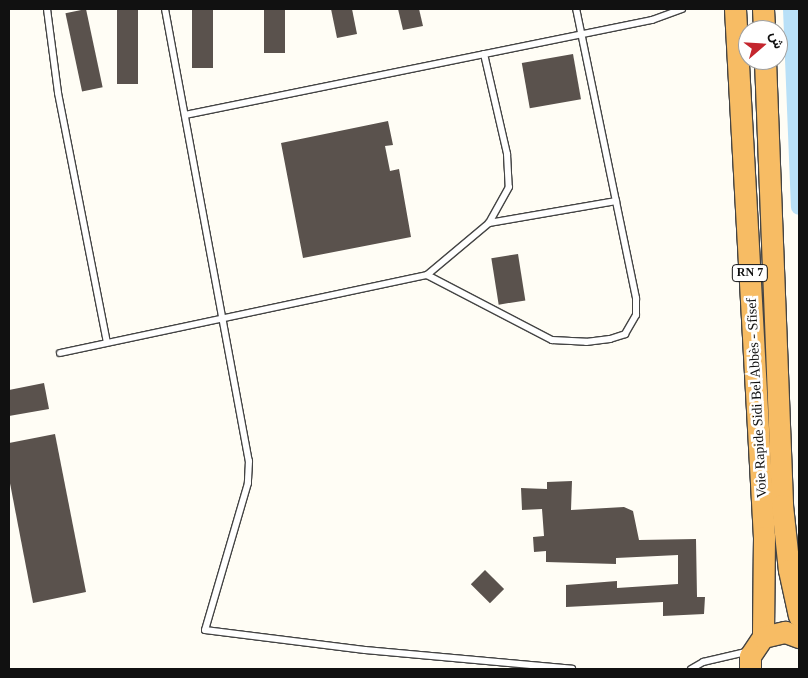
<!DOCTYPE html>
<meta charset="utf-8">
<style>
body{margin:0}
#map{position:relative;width:808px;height:678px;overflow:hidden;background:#fffdf5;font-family:"Times New Roman",Vazirmatn,serif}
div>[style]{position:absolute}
.canal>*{height:16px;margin:-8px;padding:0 8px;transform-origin:8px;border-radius:8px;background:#b9e0f7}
.building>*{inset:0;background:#5a524d;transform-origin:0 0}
.roads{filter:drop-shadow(1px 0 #444) drop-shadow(-1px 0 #444) drop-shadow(0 1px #444) drop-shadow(0 -1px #444)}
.service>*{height:6px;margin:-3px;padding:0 3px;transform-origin:3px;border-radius:3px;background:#fff}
.trunk>*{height:21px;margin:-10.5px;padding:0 10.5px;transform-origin:10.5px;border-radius:10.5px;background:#f7bc64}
span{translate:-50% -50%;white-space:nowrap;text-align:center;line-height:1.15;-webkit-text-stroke:5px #fff;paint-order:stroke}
.shield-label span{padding:1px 4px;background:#fff;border:1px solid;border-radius:4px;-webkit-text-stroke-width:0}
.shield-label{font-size:12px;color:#111;font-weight:700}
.street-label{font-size:14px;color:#111}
.frame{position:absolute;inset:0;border:10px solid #111;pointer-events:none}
.north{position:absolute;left:738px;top:20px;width:50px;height:50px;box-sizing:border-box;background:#fff;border:1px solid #a0a0a0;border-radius:50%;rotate:71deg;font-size:14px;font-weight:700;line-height:20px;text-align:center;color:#111}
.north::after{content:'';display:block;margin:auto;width:18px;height:22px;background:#c4262e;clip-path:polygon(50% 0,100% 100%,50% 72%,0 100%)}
</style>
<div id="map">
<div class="canal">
<i style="left:791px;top:9px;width:198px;rotate:87.7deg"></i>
</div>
<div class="building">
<i style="left:86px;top:9px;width:80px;height:21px;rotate:78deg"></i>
<i style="left:117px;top:9px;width:21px;height:75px"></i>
<i style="left:192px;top:9px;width:21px;height:59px"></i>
<i style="left:264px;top:9px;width:21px;height:44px"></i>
<i style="clip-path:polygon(331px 9px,352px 9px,357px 34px,337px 38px)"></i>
<i style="clip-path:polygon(398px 9px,419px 9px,423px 26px,403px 30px)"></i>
<i style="left:573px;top:54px;width:46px;height:52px;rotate:80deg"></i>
<i style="clip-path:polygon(388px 121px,393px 145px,385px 146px,390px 171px,399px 169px,411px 237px,303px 258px,281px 143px)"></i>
<i style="left:518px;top:254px;width:47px;height:27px;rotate:81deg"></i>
<i style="clip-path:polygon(44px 383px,49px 409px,9px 416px,9px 390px)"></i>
<i style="clip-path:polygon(55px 434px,86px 592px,33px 603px,9px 478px,9px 443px)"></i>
<i style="clip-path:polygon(572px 481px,571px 510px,624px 507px,633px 511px,639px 540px,696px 539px,697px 597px,705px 597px,704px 614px,663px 616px,663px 602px,566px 607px,566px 585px,617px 581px,617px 588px,678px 584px,678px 555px,616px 558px,616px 564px,546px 562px,546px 551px,534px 552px,533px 537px,544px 536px,542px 509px,522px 510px,521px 488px,547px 489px,547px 482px)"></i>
<i style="left:485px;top:570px;width:27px;height:20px;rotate:45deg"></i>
</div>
<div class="roads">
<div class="service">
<i style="left:47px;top:9px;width:85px;rotate:82.5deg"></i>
<i style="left:58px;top:93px;width:254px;rotate:78.9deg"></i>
<i style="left:165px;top:9px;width:460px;rotate:79.5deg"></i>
<i style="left:249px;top:461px;width:22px;rotate:93deg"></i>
<i style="left:248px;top:483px;width:153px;rotate:106.3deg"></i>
<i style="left:205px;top:630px;width:161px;rotate:7.1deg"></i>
<i style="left:365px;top:650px;width:208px;rotate:5.2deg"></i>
<i style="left:484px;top:54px;width:103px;rotate:77deg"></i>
<i style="left:507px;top:154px;width:33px;rotate:87deg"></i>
<i style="left:509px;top:187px;width:41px;rotate:119.1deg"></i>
<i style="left:489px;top:223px;width:81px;rotate:140deg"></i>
<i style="left:427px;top:275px;width:141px;rotate:27.5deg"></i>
<i style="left:552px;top:340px;width:34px;rotate:3deg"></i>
<i style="left:586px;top:342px;width:24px;rotate:-7deg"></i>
<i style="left:610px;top:339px;width:16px;rotate:-18deg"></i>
<i style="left:625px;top:334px;width:22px;rotate:-60deg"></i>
<i style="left:636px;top:315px;width:17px;rotate:-90deg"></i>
<i style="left:636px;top:298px;width:295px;rotate:-101.7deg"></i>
<i style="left:185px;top:115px;width:477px;rotate:-11.5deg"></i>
<i style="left:652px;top:20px;width:32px;rotate:-20deg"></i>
<i style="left:489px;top:223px;width:129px;rotate:-9.8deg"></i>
<i style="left:60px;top:353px;width:375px;rotate:-12deg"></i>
<i style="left:691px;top:669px;width:14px;rotate:-30deg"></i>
<i style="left:703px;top:662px;width:44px;rotate:-13.1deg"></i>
</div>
<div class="trunk">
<i style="left:735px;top:9px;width:529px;rotate:86.86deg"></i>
<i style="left:764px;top:537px;width:100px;rotate:90.6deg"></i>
<i style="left:763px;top:9px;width:21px;rotate:87deg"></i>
<i style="left:765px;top:60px;width:445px;rotate:87.8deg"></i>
<i style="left:782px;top:505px;width:65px;rotate:83.9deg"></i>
<i style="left:789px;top:570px;width:47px;rotate:77.7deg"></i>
<i style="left:750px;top:669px;width:13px;rotate:-90deg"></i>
<i style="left:750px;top:656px;width:23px;rotate:-56deg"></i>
<i style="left:763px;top:637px;width:23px;rotate:-13deg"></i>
<i style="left:785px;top:632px;width:15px;rotate:20deg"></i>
</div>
</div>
<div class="shield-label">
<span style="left:750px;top:273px">RN 7</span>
</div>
<div class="street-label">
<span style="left:757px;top:398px;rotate:-93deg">Voie Rapide Sidi Bel Abbès - Sfisef</span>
</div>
<div class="frame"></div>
<div class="north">ش</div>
</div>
